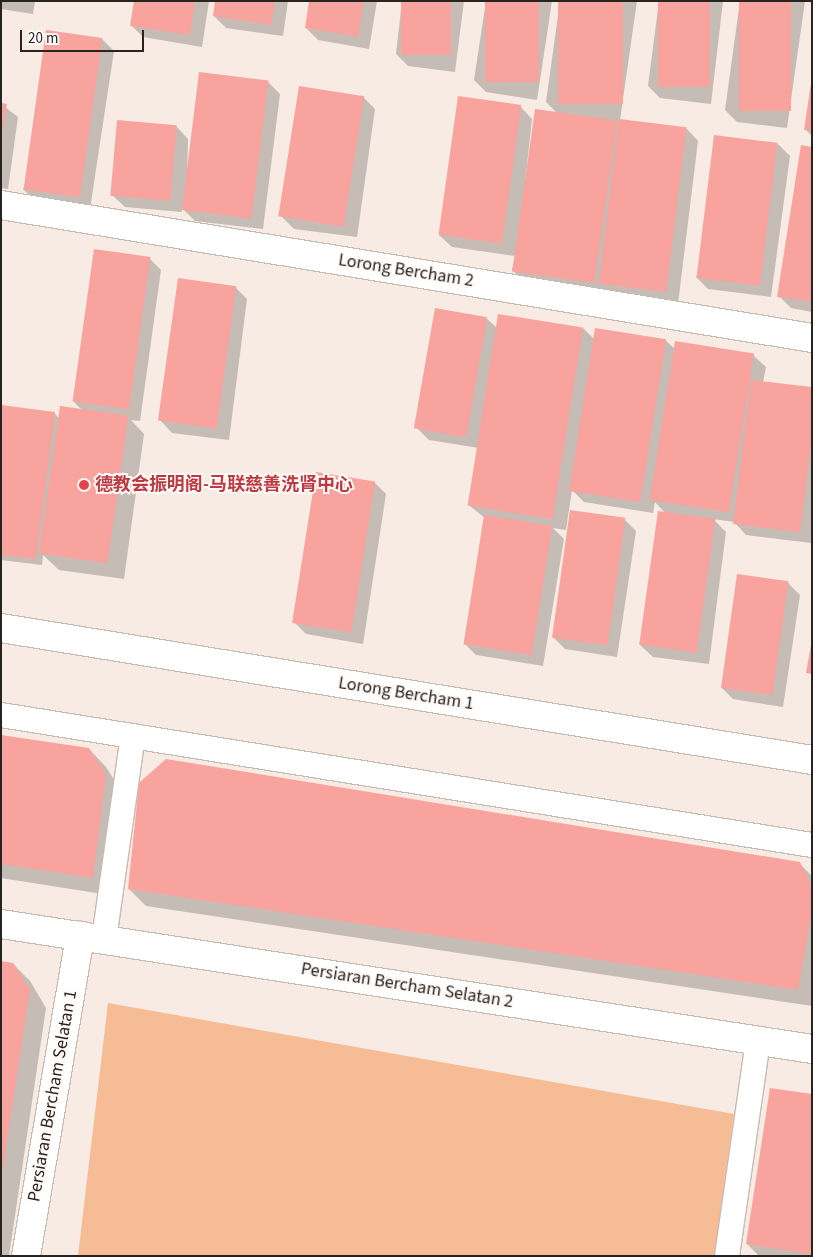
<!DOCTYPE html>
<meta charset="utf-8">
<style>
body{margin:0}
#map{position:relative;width:813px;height:1257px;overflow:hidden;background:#f7ebe3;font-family:"Source Sans 3","Noto Sans SC",sans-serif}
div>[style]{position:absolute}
.green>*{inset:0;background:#f6bc95}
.shadow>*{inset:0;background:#0003}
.building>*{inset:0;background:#f9a39e;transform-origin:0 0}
.roads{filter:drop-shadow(1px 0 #c6bbb3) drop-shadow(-1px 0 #c6bbb3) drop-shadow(0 1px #c6bbb3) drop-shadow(0 -1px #c6bbb3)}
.service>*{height:24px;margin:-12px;padding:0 12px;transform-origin:12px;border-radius:12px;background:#fff}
.minor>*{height:28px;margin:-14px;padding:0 14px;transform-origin:14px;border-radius:14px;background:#fff}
.dots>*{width:14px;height:14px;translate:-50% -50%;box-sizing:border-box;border:2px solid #fffaf7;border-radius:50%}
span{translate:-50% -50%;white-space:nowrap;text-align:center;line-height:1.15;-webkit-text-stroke:4px #fffaf7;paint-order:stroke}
.street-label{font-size:18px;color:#282421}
.health-label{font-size:18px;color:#be3a42;font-weight:700}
.left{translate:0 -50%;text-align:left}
.frame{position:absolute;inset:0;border:2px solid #282421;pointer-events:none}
.scale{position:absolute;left:20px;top:30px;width:124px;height:22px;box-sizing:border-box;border:2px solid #282421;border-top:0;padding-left:6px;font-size:15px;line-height:18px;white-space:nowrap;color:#282421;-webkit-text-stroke:4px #fffaf7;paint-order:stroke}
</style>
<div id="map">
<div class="green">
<i style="clip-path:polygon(108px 1003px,734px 1114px,714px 1256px,78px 1256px)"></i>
</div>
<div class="shadow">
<i style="clip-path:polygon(1px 1px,35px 1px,33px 14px,1px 9px)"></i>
<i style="clip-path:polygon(135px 1px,209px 1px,202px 47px,143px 37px,131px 25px)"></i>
<i style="clip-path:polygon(217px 1px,288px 1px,283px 36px,226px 28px,214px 16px)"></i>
<i style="clip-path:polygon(310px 1px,377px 1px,369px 49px,318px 40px,306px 28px)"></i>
<i style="clip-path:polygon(402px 1px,464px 1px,455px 72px,408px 66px,396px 54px)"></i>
<i style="clip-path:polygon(486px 1px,552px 1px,537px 100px,486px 92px,474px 80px)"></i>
<i style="clip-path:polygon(560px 1px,637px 1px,620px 120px,686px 128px,698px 141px,678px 304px,612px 296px,606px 290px,605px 294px,525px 282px,512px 270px,515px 256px,452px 247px,439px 235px,520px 106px,532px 119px,525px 183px,558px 114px,546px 102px)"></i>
<i style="clip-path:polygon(659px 1px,723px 1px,711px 104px,660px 98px,648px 86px)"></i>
<i style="clip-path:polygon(740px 1px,805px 1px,787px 128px,737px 122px,725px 110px)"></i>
<i style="clip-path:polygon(102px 39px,114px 51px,90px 209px,35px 201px,23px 189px)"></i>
<i style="clip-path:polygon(268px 82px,280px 94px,263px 229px,195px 221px,182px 208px,182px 212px,125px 207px,112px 195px,176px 126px,188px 139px,187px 183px)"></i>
<i style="clip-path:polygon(812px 84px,812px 136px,806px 130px)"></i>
<i style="clip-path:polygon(363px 97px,375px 109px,357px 237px,294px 229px,282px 217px)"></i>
<i style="clip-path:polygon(1px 104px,18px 117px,8px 189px,1px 188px)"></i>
<i style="clip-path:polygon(778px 144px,790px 156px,771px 297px,708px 289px,696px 277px)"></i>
<i style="clip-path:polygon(812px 148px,812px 312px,791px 308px,779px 296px)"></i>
<i style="clip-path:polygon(149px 258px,161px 270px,140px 421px,131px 420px,144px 434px,124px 579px,59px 570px,43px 555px,42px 565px,1px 560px,1px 407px,54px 413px,60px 419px,83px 411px,74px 402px)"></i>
<i style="clip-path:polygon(235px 287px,247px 299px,229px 440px,172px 433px,160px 420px)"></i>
<i style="clip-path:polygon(486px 318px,497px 328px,583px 328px,595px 340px,665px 340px,675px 349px,753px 355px,766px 367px,763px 383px,812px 388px,811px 543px,746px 535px,734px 522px,713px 519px,726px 532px,709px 664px,653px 657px,640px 645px,666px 514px,655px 502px,653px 513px,584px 502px,572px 490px,566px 530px,553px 528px,564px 539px,543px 666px,476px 655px,464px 643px,485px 518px,470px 506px,479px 448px,429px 440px,417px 428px)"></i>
<i style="clip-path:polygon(374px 482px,386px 494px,363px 644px,306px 634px,294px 622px)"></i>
<i style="clip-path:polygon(624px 519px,636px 531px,617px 657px,565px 649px,553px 637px)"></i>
<i style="clip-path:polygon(788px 583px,800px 595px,783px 707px,733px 699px,721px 687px)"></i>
<i style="clip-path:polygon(1px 737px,89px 749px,106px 767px,122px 792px,109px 895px,1px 878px)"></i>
<i style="clip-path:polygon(799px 863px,812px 876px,812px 1006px,146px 906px,129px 889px)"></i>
<i style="clip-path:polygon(1px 962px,13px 964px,30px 981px,46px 1008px,9px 1256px,1px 1256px)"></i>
<i style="clip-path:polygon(812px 1095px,812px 1256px,759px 1256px,747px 1244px)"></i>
</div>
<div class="building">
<i style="clip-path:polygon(134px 1px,195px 1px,190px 35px,130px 26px)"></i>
<i style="clip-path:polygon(215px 1px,275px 1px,271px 25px,213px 16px)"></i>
<i style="clip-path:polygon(309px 1px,364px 1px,358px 37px,305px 28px)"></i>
<i style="left:401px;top:1px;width:50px;height:54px"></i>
<i style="left:485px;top:1px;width:54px;height:81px"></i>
<i style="left:558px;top:1px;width:65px;height:103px"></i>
<i style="left:658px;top:1px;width:52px;height:86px"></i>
<i style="left:739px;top:1px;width:52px;height:110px"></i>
<i style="left:46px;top:30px;width:57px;height:161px;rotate:8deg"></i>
<i style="left:199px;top:72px;width:70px;height:139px;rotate:7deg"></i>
<i style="clip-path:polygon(811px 83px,812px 83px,812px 131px,804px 130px)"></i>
<i style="left:299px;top:86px;width:66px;height:132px;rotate:9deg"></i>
<i style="left:458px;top:96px;width:64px;height:140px;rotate:8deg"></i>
<i style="clip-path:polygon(1px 103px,7px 104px,2px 134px,1px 134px)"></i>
<i style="left:535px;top:109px;width:83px;height:164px;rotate:8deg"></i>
<i style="left:619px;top:119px;width:68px;height:166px;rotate:7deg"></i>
<i style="left:117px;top:120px;width:60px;height:76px;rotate:5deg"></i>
<i style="left:714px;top:135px;width:64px;height:144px;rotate:7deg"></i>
<i style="clip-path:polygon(801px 145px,812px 147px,812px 302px,777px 297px)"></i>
<i style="left:94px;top:249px;width:57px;height:154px;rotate:8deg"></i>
<i style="left:178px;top:278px;width:59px;height:144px;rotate:8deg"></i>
<i style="left:435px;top:308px;width:53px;height:122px;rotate:10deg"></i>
<i style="left:498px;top:314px;width:86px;height:194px;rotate:9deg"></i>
<i style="left:595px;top:328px;width:72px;height:165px;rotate:9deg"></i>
<i style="left:675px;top:341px;width:80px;height:161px;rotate:9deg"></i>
<i style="clip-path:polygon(751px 380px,812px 387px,812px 437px,800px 532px,733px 524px)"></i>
<i style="clip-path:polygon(1px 405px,55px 412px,36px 559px,1px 555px)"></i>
<i style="left:60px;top:406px;width:69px;height:149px;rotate:8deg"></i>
<i style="left:316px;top:472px;width:60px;height:153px;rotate:9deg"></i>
<i style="left:570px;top:510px;width:56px;height:129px;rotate:8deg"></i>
<i style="left:658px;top:511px;width:58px;height:135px;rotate:8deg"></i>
<i style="left:484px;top:515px;width:69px;height:131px;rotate:9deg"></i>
<i style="left:737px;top:574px;width:52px;height:115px;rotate:8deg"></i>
<i style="clip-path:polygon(811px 645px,812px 646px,812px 674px,806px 673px)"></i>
<i style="clip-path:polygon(1px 735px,89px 748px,106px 774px,93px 878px,1px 864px)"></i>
<i style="clip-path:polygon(166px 759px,800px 862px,812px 887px,812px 910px,798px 990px,128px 889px,139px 783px)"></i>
<i style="clip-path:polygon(1px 961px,13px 963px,30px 990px,2px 1173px)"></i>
<i style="clip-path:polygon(770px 1088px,812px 1094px,812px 1254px,746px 1244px)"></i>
</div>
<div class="roads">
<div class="service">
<i style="left:1px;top:715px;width:821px;rotate:9.11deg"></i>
<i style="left:104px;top:939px;width:205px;rotate:-81.9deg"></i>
<i style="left:727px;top:1256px;width:218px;rotate:-81.8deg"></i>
</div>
<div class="minor">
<i style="left:1px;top:205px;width:822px;rotate:9.31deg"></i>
<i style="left:1px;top:628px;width:822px;rotate:9.24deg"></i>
<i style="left:1px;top:924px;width:821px;rotate:8.76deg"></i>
<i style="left:26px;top:1256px;width:325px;rotate:-80.4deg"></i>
</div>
</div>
<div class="dots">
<i style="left:84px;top:485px;background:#e0444e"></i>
</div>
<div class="street-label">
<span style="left:406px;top:271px;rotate:9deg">Lorong Bercham 2</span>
<span style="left:406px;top:694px;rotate:9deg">Lorong Bercham 1</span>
<span style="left:407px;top:986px;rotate:9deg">Persiaran Bercham Selatan 2</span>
<span style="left:53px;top:1096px;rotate:-80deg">Persiaran Bercham Selatan 1</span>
</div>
<div class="health-label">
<span class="left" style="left:95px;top:485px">德教会振明阁-马联慈善洗肾中心</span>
</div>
<div class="frame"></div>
<div class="scale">20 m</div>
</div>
